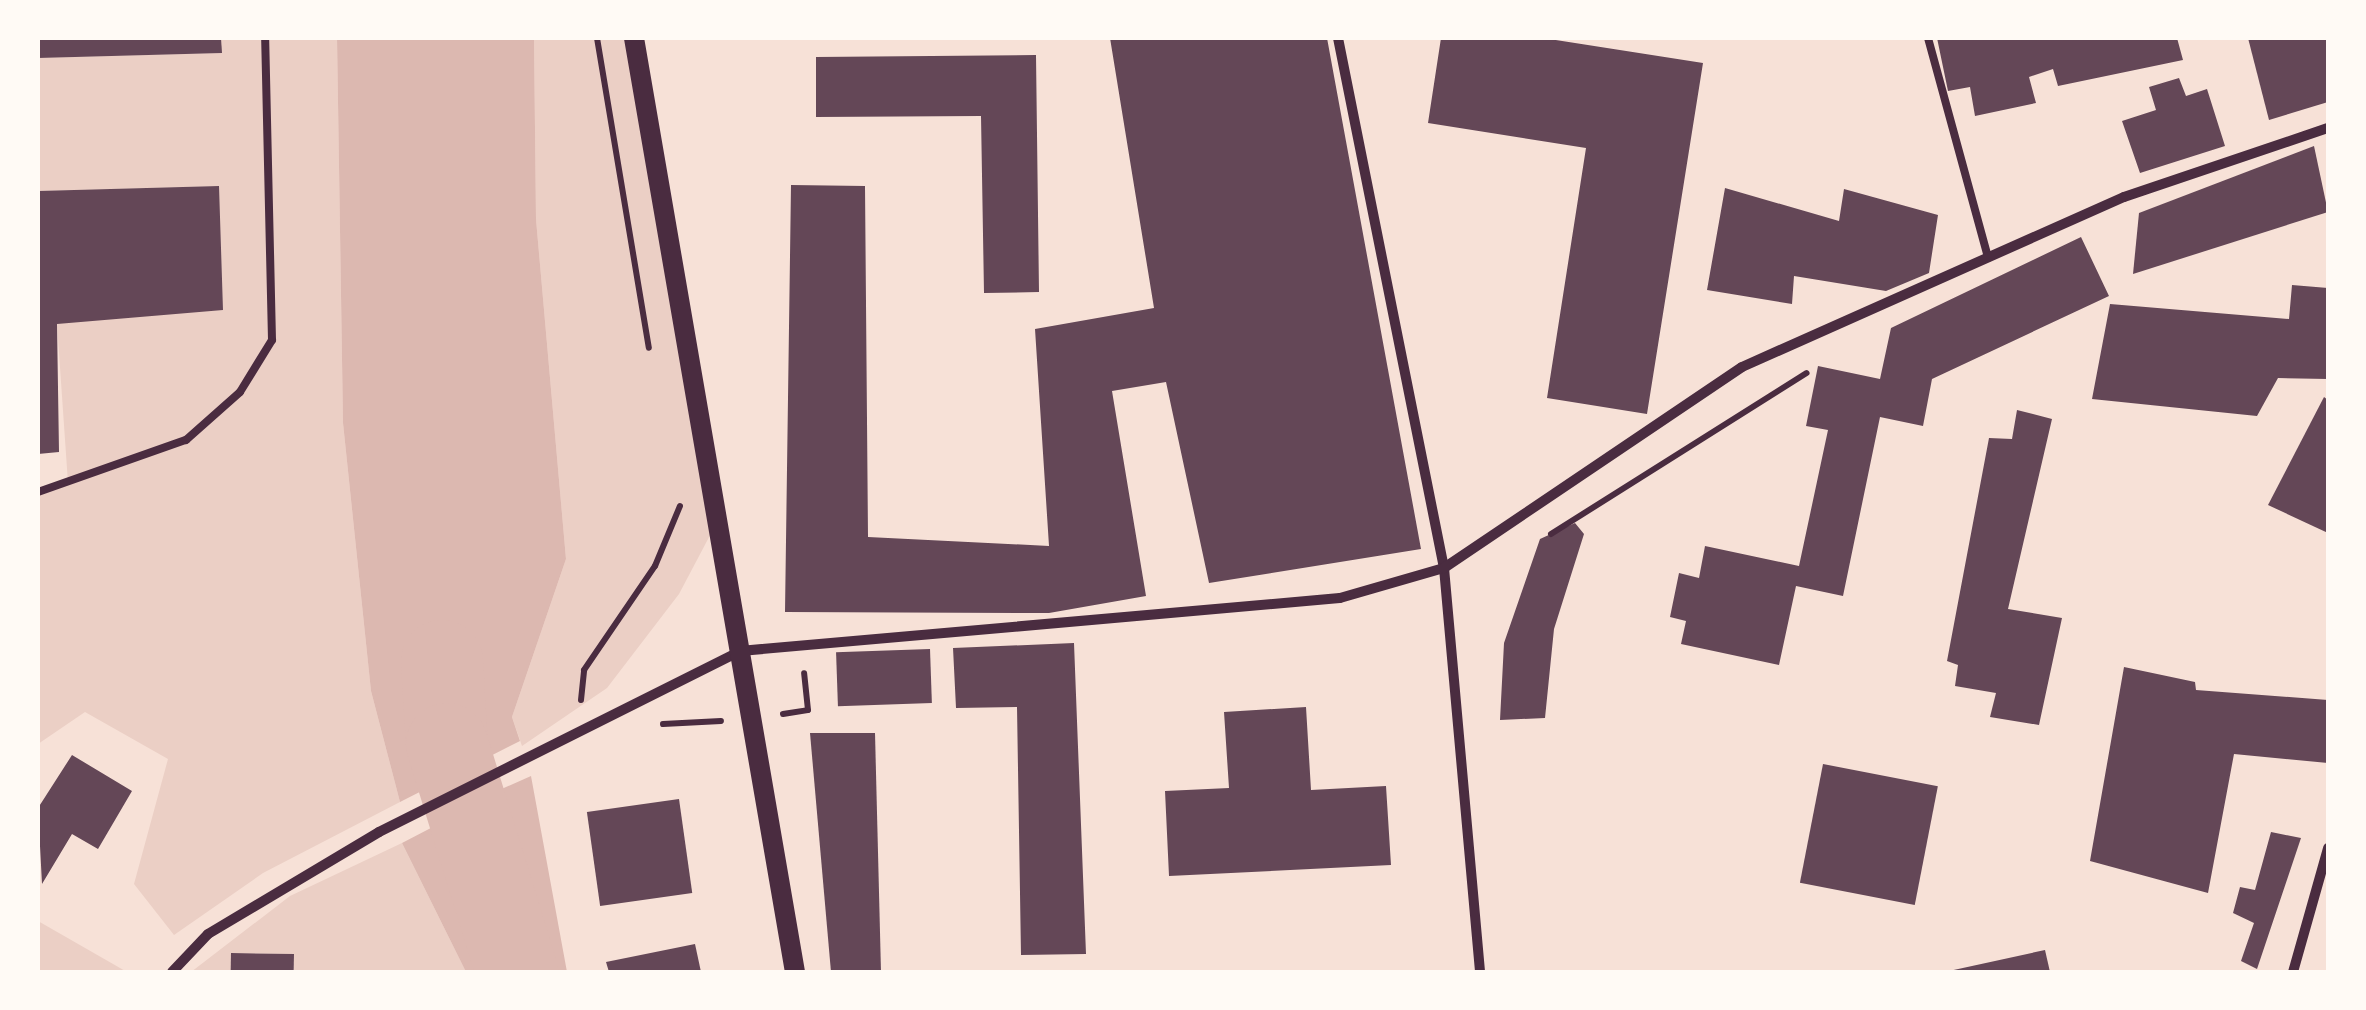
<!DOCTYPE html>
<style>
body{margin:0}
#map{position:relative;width:2366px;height:1010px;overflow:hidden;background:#f7e1d7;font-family:"DM Sans",sans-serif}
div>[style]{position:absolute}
.green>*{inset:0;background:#ebcfc5}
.water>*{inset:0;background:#dcb8b0}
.river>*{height:82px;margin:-41px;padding:0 41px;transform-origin:41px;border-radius:41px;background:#dcb8b0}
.building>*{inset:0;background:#644757;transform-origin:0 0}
.path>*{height:6px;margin:-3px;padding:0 3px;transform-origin:3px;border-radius:3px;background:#4a2c40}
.service>*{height:8px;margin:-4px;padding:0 4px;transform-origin:4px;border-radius:4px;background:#4a2c40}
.minor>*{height:10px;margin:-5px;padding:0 5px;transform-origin:5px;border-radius:5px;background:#4a2c40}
.secondary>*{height:20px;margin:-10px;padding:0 10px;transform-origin:10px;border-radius:10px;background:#4a2c40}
span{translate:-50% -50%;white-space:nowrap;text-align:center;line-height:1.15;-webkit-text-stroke:8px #fffaf5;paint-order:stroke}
.frame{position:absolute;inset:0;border:40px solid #fffaf5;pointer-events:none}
</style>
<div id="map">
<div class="green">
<i style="clip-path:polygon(221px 38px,337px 38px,343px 423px,371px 691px,400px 802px,263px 873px,174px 935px,134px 884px,168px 759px,85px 712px,38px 744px,38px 492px,68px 483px,57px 324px,219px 186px,38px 191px,38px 58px,221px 53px)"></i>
<i style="clip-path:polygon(534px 38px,634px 38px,717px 522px,679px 594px,607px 688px,522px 746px,512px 717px,566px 559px,536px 219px)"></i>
<i style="clip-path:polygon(402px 843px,466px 972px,294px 972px,294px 954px,232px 953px,231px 972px,191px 972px,290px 896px)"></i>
<i style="clip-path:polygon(38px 921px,127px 972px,38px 972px)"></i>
</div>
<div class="water">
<i style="clip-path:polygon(337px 38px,534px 38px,536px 219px,566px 559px,512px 717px,520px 741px,400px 802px,371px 691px,343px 423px)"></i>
<i style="clip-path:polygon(531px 776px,567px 972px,466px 972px,402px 843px,452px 817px,464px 829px,478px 822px,479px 799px)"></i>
</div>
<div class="river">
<i style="left:442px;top:661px;width:83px;rotate:86.6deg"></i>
<i style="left:447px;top:744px;width:239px;rotate:72.9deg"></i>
</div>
<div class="building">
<i style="clip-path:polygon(38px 38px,221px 38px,222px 53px,38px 58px)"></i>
<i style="clip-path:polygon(1110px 38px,1327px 38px,1421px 549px,1209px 583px,1166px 382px,1112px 391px,1146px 596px,1049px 613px,785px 612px,791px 185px,865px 186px,868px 537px,1049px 546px,1035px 329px,1154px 308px)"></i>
<i style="clip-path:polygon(1441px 38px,1543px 38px,1703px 63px,1647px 414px,1547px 398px,1586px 148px,1428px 123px)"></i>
<i style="clip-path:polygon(1937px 38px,2177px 38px,2183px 60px,2058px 86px,2053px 69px,2029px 77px,2036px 103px,1975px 116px,1970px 87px,1948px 91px)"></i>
<i style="clip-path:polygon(2248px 38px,2328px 38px,2328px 102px,2269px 120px)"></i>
<i style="clip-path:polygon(1036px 55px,1039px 292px,984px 293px,981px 116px,816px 117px,816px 57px)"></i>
<i style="clip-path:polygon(2179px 78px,2186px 96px,2207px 89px,2225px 146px,2140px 173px,2122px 121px,2156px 110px,2149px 87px)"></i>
<i style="clip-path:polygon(2314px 146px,2328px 212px,2133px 274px,2139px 213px)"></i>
<i style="clip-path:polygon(219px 186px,223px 310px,57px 324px,59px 452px,38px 454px,38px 191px)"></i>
<i style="clip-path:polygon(1725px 188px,1839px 221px,1844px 189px,1938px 215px,1929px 273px,1886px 291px,1794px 276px,1792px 304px,1707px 290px)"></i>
<i style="clip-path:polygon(2081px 237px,2109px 296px,1932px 379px,1923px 426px,1880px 417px,1843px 596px,1796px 586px,1779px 665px,1681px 644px,1686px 621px,1670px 617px,1679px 573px,1699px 578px,1705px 546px,1799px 566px,1828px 430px,1806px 426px,1818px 366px,1880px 379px,1891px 328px)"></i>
<i style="clip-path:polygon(2292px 285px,2328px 288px,2328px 379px,2278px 378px,2257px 416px,2092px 399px,2110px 304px,2289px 319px)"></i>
<i style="clip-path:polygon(2324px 397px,2328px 400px,2328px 533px,2268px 505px)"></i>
<i style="clip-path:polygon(2017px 410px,2052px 419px,2008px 609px,2062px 618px,2039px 725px,1990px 717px,1996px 693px,1955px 686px,1958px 665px,1947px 661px,1989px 438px,2012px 439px)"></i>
<i style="clip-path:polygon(1575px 523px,1584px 534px,1554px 629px,1545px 718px,1500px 720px,1504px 643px,1540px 539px)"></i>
<i style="clip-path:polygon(1074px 643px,1086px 954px,1021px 955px,1017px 707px,956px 708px,953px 648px)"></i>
<i style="left:930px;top:649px;width:54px;height:94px;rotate:88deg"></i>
<i style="clip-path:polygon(2124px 667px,2195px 682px,2196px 690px,2328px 700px,2328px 763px,2234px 754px,2208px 893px,2090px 861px)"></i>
<i style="clip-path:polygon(1306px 707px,1311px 790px,1386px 786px,1391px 865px,1169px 876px,1165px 791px,1229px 788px,1224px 712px)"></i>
<i style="clip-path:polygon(810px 733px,875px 733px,881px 972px,831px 972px)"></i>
<i style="clip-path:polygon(72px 755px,132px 791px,98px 849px,72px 834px,42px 884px,38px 808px)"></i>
<i style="left:1823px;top:764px;width:117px;height:121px;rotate:11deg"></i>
<i style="left:679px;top:799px;width:95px;height:93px;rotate:82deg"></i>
<i style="clip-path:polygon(2271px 832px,2301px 838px,2257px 969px,2241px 961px,2254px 923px,2233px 913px,2240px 887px,2255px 890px)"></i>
<i style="clip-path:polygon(695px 944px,701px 972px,609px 972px,606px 962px)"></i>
<i style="clip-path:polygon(2045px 950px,2050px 972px,1949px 972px,1949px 971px)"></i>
<i style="left:231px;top:953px;width:63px;height:19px;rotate:1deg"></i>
</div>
<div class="path">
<i style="left:597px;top:38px;width:314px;rotate:80.5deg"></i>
<i style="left:1551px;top:534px;width:302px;rotate:-32.2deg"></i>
<i style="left:581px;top:700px;width:30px;rotate:-84deg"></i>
<i style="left:584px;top:670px;width:126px;rotate:-55.7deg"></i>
<i style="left:655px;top:566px;width:65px;rotate:-67.4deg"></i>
<i style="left:783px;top:714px;width:25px;rotate:-9deg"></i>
<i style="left:808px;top:710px;width:37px;rotate:-96deg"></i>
<i style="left:663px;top:724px;width:58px;rotate:-3deg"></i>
</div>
<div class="service">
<i style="left:1928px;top:38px;width:228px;rotate:74.7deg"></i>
<i style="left:38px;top:492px;width:157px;rotate:-19.4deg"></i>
<i style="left:186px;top:440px;width:72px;rotate:-41.6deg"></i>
<i style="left:240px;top:392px;width:61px;rotate:-58.4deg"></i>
<i style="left:272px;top:340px;width:302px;rotate:-91.3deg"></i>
</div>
<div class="minor">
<i style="left:1338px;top:38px;width:540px;rotate:78.69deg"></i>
<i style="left:1444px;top:568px;width:406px;rotate:84.9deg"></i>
<i style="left:172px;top:972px;width:52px;rotate:-46.5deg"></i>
<i style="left:208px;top:934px;width:199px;rotate:-30.8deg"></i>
<i style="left:379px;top:832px;width:404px;rotate:-26.6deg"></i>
<i style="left:740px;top:651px;width:602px;rotate:-5.05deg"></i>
<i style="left:1340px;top:598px;width:108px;rotate:-16.1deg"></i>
<i style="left:1444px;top:568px;width:359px;rotate:-34deg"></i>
<i style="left:1742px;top:367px;width:418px;rotate:-24deg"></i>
<i style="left:2124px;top:197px;width:215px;rotate:-18.7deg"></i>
<i style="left:2293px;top:972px;width:129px;rotate:-74.2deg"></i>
</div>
<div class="secondary">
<i style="left:634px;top:38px;width:948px;rotate:80.22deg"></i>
</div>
<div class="frame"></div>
</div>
